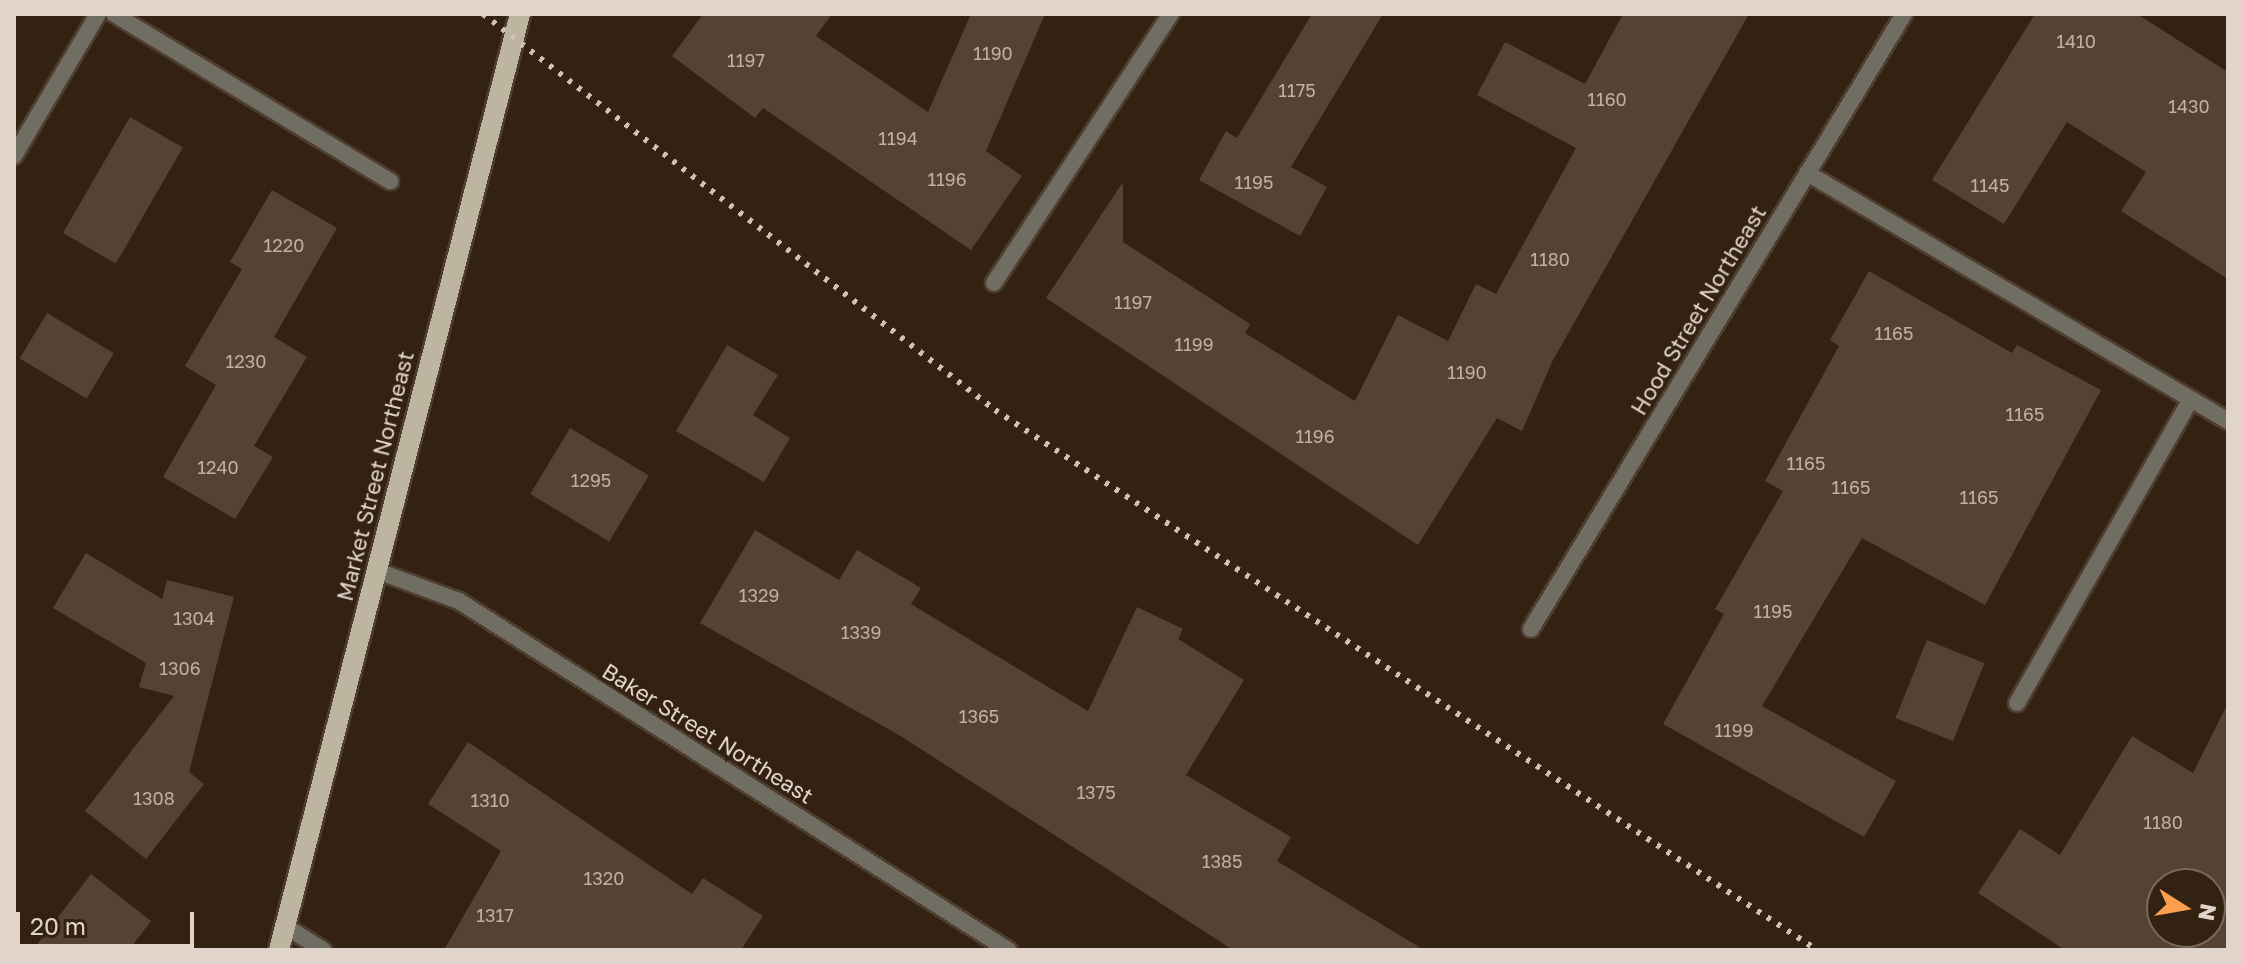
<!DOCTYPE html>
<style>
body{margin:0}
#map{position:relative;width:2242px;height:964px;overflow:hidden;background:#332112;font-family:"Golos Text",sans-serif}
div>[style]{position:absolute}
.building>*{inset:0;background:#564232;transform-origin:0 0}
.roads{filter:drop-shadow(2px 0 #4f3e30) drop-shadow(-2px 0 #4f3e30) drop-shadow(0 2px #4f3e30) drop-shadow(0 -2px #4f3e30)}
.service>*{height:16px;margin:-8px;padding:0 8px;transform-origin:8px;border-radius:8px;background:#706d62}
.minor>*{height:16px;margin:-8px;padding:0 8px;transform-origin:8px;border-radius:8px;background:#706d62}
.primary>*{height:20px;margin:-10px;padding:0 10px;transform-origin:10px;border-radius:10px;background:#bdb59f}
.rail>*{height:6px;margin-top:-3px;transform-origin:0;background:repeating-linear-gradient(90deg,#cfc1b8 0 4px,transparent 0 12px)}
span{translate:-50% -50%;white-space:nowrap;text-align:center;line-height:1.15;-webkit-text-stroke:7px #332112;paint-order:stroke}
.number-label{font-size:18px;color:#beb0a5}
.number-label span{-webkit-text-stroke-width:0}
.street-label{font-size:22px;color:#e1d4cb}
.frame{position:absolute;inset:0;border:16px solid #e1d4cb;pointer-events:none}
.north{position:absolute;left:2146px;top:868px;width:80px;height:80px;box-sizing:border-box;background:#332112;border:2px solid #79695c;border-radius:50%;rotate:101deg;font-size:22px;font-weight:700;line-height:32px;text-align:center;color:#e1d4cb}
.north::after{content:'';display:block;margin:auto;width:28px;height:36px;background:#fb9e50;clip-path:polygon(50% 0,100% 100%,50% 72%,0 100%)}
.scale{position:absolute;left:16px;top:912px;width:178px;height:36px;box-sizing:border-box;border:4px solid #e1d4cb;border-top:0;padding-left:10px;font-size:24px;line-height:28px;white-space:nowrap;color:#e1d4cb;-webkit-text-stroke:6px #332112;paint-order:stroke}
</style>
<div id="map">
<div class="building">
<i style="clip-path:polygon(703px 14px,832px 14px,816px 36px,928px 112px,971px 14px,1045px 14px,986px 151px,1022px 176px,971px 250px,763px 108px,755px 118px,672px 56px)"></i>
<i style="clip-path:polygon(1312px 14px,1383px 14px,1291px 167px,1327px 187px,1300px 236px,1199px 180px,1226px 131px,1237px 138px)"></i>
<i style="clip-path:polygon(1623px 14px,1749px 14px,1552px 362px,1522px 431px,1497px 418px,1418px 545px,1046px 298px,1123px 182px,1123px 242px,1250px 324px,1245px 333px,1355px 401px,1398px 315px,1448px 341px,1476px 284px,1496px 294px,1576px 148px,1477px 95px,1505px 42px,1585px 84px)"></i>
<i style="clip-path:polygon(2035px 14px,2137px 14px,2228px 72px,2228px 279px,2121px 211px,2146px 172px,2067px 122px,2004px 224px,1932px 180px)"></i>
<i style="left:130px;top:117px;width:61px;height:134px;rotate:30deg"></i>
<i style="clip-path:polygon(272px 190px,337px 228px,274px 337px,307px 357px,254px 446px,273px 457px,235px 519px,163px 477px,216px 385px,185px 366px,242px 269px,230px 262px)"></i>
<i style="clip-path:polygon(1869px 271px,2012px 353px,2017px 345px,2101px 390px,1985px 605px,1862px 538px,1762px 706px,1896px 781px,1864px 837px,1663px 724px,1724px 614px,1715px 609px,1783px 491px,1765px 481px,1839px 346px,1830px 340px)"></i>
<i style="left:47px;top:313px;width:78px;height:53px;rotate:31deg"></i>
<i style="clip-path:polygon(727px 345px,778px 375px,753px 415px,790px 438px,764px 482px,676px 431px)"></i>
<i style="left:570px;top:428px;width:92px;height:77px;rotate:31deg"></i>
<i style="clip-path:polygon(755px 530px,839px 580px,857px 550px,921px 588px,911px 604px,1088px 711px,1137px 607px,1183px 629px,1178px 639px,1244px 680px,1186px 775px,1291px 837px,1277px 861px,1424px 950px,1233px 950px,899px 735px,700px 623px)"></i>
<i style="clip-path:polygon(86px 553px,162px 599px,167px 580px,234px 597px,189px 772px,204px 784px,146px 859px,85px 811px,174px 696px,139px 687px,146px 663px,53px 608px)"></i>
<i style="left:1927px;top:640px;width:62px;height:84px;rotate:22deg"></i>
<i style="clip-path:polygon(evenodd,2228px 703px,2228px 950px,2065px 950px,1978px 893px,2020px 829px,2060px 855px,2132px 736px,2193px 773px,2228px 703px,2162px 884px,2210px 884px,2210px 932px,2162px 932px,2162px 884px)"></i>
<i style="clip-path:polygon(468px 742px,692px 894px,703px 878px,763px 916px,741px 950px,444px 950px,501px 851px,428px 804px)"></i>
<i style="clip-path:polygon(91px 874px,151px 921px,129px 950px,33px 950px)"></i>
</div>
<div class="roads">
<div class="service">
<i style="left:1807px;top:173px;width:489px;rotate:30.5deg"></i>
<i style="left:2017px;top:703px;width:350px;rotate:-60.2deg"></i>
<i style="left:285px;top:926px;width:45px;rotate:32.3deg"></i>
</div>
<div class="minor">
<i style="left:114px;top:14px;width:323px;rotate:31.2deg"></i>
<i style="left:14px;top:156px;width:165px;rotate:-59.4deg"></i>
<i style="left:994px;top:283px;width:322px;rotate:-56.7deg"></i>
<i style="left:375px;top:570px;width:90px;rotate:20.3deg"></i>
<i style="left:459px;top:601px;width:651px;rotate:32.44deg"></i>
<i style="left:1531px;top:629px;width:719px;rotate:-58.76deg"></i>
</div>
<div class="primary">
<i style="left:279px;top:950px;width:967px;rotate:-75.56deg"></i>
</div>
</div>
<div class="rail">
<i style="left:483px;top:14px;width:647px;rotate:37.72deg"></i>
<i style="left:995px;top:410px;width:984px;rotate:33.3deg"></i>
</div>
<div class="number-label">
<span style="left:2076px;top:41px">1410</span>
<span style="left:993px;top:53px">1190</span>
<span style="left:746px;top:60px">1197</span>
<span style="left:1297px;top:90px">1175</span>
<span style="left:1607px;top:99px">1160</span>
<span style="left:2189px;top:106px">1430</span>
<span style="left:898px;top:138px">1194</span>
<span style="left:947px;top:179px">1196</span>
<span style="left:1254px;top:182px">1195</span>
<span style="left:1990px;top:185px">1145</span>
<span style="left:284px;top:245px">1220</span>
<span style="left:1550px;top:259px">1180</span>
<span style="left:1133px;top:302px">1197</span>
<span style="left:1894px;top:333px">1165</span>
<span style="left:1194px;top:344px">1199</span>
<span style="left:246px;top:361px">1230</span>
<span style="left:1467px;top:372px">1190</span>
<span style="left:2025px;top:414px">1165</span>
<span style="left:1315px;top:436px">1196</span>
<span style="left:1806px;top:463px">1165</span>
<span style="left:218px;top:467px">1240</span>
<span style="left:591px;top:480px">1295</span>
<span style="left:1851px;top:487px">1165</span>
<span style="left:1979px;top:497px">1165</span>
<span style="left:759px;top:595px">1329</span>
<span style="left:1773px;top:611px">1195</span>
<span style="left:194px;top:618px">1304</span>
<span style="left:861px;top:632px">1339</span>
<span style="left:180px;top:668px">1306</span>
<span style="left:979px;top:716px">1365</span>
<span style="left:1734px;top:730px">1199</span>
<span style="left:1096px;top:792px">1375</span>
<span style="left:154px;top:798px">1308</span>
<span style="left:490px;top:800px">1310</span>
<span style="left:2163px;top:822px">1180</span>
<span style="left:1222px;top:861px">1385</span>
<span style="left:604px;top:878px">1320</span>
<span style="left:495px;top:915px">1317</span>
</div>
<div class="street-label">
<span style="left:1698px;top:310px;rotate:-59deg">Hood Street Northeast</span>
<span style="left:375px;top:476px;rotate:-76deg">Market Street Northeast</span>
<span style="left:708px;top:733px;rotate:32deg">Baker Street Northeast</span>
</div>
<div class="frame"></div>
<div class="north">N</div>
<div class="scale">20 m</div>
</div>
